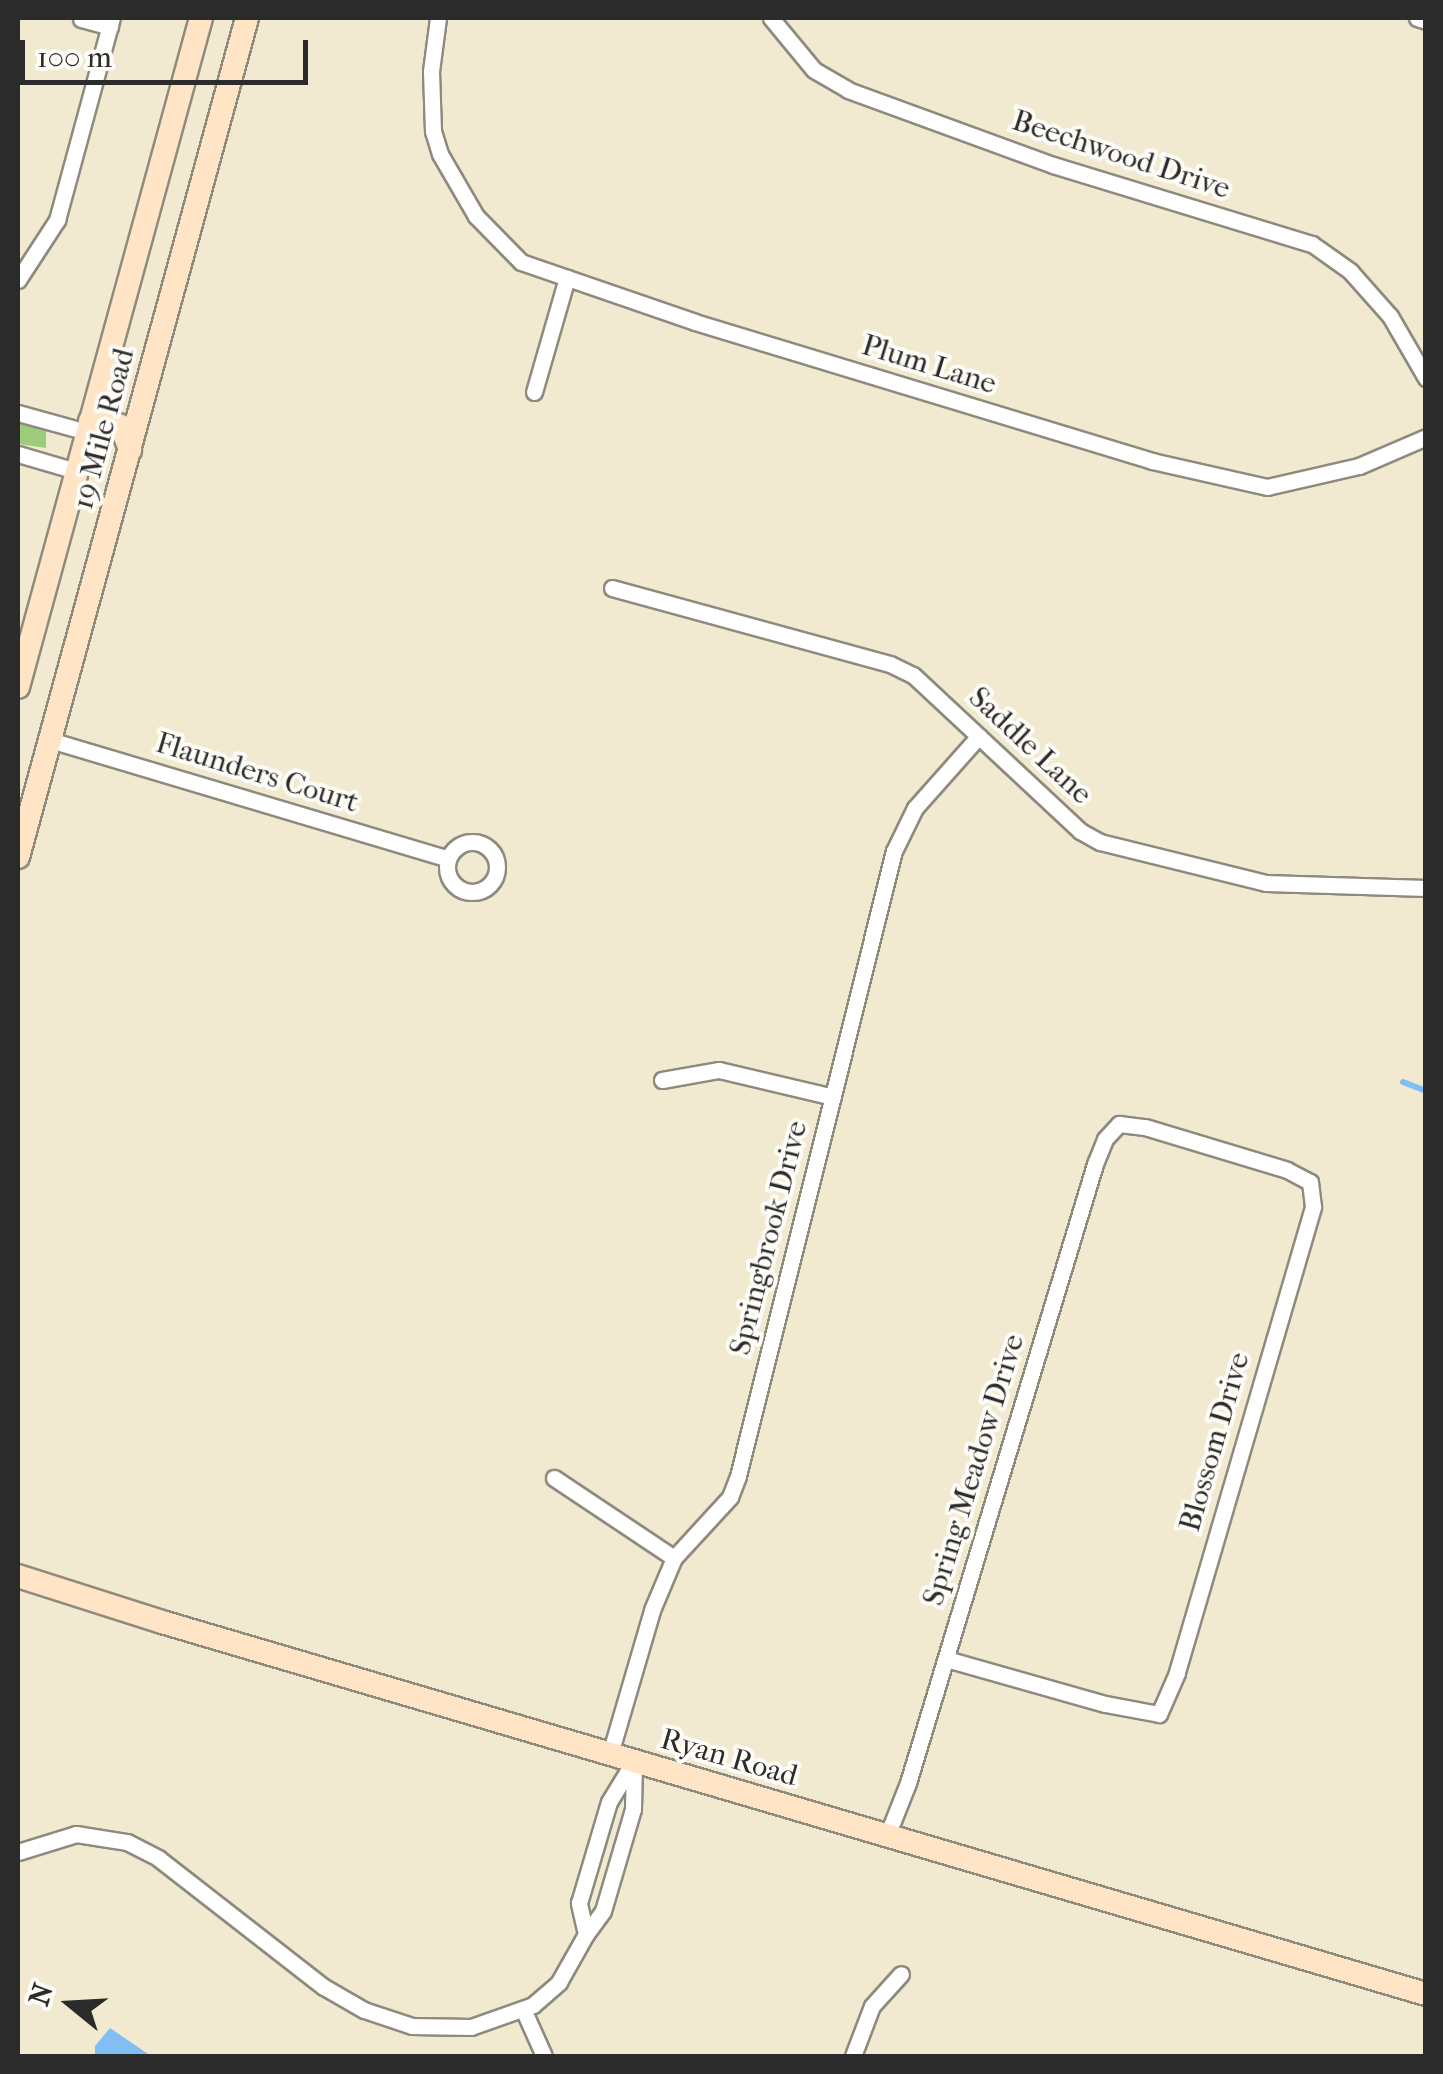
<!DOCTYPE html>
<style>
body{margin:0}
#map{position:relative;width:1443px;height:2074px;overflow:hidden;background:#f1ead1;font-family:"IM FELL French Canon",serif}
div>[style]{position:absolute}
.green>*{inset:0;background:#9dcc7b}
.water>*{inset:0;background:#81bef4}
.stream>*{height:6px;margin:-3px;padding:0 3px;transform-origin:3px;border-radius:3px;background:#81bef4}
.roads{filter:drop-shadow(2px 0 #8e8a7e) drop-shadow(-2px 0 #8e8a7e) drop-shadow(0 2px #8e8a7e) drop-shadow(0 -2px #8e8a7e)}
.minor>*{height:15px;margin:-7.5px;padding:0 7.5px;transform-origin:7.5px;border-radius:7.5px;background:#fff}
.minor>.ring{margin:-7.5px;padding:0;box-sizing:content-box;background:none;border:15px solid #fff;border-radius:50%}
.secondary>*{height:22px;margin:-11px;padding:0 11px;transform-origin:11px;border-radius:11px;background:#ffe4c6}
span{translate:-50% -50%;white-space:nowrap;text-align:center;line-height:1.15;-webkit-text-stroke:8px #fdfcf7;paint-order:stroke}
.street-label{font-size:30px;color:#2b2b2b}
.frame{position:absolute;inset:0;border:20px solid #2b2b2b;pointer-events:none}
.north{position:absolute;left:20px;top:1954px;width:100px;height:100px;-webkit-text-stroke:8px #fdfcf7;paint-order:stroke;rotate:288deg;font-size:28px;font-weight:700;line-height:40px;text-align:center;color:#2b2b2b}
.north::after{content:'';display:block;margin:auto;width:35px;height:45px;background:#2b2b2b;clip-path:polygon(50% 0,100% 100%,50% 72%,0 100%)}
.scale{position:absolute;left:20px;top:40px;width:288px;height:45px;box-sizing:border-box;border:5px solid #2b2b2b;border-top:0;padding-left:12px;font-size:30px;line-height:35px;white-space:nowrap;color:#2b2b2b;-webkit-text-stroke:8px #fdfcf7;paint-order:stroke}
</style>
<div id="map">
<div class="green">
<i style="clip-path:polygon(18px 422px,46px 430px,46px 448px,18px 444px)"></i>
</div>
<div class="water">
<i style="clip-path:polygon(110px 2028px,151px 2056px,95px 2056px,95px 2046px)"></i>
</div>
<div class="stream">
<i style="left:1403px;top:1082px;width:25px;rotate:21deg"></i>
</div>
<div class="roads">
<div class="minor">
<i style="left:438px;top:18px;width:53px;rotate:97.5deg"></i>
<i style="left:431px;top:71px;width:60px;rotate:88.1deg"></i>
<i style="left:433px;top:131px;width:24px;rotate:73deg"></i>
<i style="left:440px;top:154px;width:72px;rotate:59.9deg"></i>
<i style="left:476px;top:216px;width:64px;rotate:45.6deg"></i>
<i style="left:521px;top:262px;width:184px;rotate:19deg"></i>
<i style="left:695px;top:322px;width:478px;rotate:16.9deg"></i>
<i style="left:1152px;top:461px;width:118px;rotate:12.7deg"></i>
<i style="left:1267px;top:487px;width:94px;rotate:-12.9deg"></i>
<i style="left:1359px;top:466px;width:73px;rotate:-23.4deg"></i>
<i style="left:771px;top:18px;width:67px;rotate:50.4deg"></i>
<i style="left:814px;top:70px;width:39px;rotate:30deg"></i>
<i style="left:848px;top:90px;width:218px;rotate:20.1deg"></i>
<i style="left:1053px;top:165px;width:271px;rotate:17deg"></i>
<i style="left:1312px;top:244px;width:47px;rotate:35.4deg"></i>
<i style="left:1350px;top:271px;width:60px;rotate:48.4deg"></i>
<i style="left:1390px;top:316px;width:72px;rotate:59.9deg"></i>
<i style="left:1417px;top:18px;width:9px;rotate:18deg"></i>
<i style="left:81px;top:19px;width:30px;rotate:15deg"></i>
<i style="left:18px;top:280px;width:72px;rotate:-57deg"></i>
<i style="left:57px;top:220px;width:209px;rotate:-74.8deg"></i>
<i style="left:534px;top:392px;width:119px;rotate:-73.9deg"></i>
<i style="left:18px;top:413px;width:72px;rotate:15.4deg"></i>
<i style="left:18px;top:454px;width:60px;rotate:16.3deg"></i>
<i style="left:612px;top:588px;width:288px;rotate:15.3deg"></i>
<i style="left:890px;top:664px;width:25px;rotate:26deg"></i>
<i style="left:913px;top:675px;width:229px;rotate:43deg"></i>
<i style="left:1080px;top:831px;width:23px;rotate:29deg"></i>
<i style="left:1100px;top:842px;width:171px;rotate:13.9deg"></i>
<i style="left:1266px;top:883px;width:160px;rotate:1.8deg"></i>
<i style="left:50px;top:740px;width:415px;rotate:16.6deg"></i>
<i class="ring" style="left:447px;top:842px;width:35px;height:35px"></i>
<i style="left:662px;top:1080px;width:58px;rotate:-10deg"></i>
<i style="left:719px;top:1070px;width:117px;rotate:13.3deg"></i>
<i style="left:554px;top:1478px;width:144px;rotate:33.7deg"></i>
<i style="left:610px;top:1754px;width:150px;rotate:-73.7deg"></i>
<i style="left:652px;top:1610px;width:56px;rotate:-67.1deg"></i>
<i style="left:674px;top:1558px;width:83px;rotate:-47.4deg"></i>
<i style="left:730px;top:1497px;width:22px;rotate:-69deg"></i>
<i style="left:738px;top:1476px;width:644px;rotate:-75.99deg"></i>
<i style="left:894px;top:851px;width:48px;rotate:-64deg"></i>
<i style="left:915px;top:808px;width:96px;rotate:-48.4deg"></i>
<i style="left:634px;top:1761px;width:48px;rotate:91.2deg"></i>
<i style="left:633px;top:1809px;width:106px;rotate:106.4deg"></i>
<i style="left:603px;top:1911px;width:29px;rotate:126deg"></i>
<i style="left:586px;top:1934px;width:32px;rotate:-103deg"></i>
<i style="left:579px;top:1903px;width:105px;rotate:-73.5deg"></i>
<i style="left:609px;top:1802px;width:48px;rotate:-58.6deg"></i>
<i style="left:887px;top:1836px;width:57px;rotate:-68.4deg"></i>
<i style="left:908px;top:1783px;width:647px;rotate:-73.19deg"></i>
<i style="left:1095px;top:1164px;width:27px;rotate:-68deg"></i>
<i style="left:1105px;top:1139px;width:21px;rotate:-47deg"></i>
<i style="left:1119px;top:1124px;width:26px;rotate:7deg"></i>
<i style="left:1145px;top:1127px;width:148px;rotate:16.8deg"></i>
<i style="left:1287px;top:1170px;width:26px;rotate:28deg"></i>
<i style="left:1310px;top:1182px;width:25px;rotate:83deg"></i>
<i style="left:1313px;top:1207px;width:485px;rotate:106.3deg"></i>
<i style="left:1177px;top:1673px;width:45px;rotate:113.7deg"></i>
<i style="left:1159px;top:1714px;width:55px;rotate:-169.5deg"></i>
<i style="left:1105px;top:1704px;width:165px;rotate:-164.2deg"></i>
<i style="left:18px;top:1852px;width:61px;rotate:-17.2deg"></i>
<i style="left:76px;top:1834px;width:52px;rotate:8.9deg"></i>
<i style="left:127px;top:1842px;width:35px;rotate:27deg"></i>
<i style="left:158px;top:1858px;width:210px;rotate:37.9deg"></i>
<i style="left:324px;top:1987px;width:46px;rotate:29.9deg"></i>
<i style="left:364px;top:2010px;width:51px;rotate:18.4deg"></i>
<i style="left:412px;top:2026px;width:59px;rotate:1deg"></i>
<i style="left:471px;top:2027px;width:66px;rotate:-19.5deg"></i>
<i style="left:533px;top:2005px;width:35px;rotate:-41deg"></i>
<i style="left:559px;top:1982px;width:55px;rotate:-60.6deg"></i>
<i style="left:523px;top:2009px;width:51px;rotate:65.9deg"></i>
<i style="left:853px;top:2056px;width:53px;rotate:-69.2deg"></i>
<i style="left:872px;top:2006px;width:43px;rotate:-47.8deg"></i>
</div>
<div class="secondary">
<i style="left:90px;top:421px;width:15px;rotate:-4deg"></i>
<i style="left:105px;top:420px;width:17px;rotate:21deg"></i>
<i style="left:121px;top:426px;width:26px;rotate:69deg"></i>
<i style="left:18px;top:687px;width:694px;rotate:-74.7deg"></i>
<i style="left:18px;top:857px;width:870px;rotate:-74.73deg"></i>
<i style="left:18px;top:1576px;width:151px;rotate:17.7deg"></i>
<i style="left:162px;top:1622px;width:1318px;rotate:16.4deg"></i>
</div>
</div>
<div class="street-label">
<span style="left:1121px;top:155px;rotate:18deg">Beechwood Drive</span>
<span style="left:929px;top:365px;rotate:17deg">Plum Lane</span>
<span style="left:104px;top:429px;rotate:-75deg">19 Mile Road</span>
<span style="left:1030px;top:746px;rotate:43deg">Saddle Lane</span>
<span style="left:257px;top:773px;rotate:17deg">Flaunders Court</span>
<span style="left:769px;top:1238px;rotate:-76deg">Springbrook Drive</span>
<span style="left:1215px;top:1442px;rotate:-74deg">Blossom Drive</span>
<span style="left:974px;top:1470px;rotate:-73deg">Spring Meadow Drive</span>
<span style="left:729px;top:1758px;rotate:16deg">Ryan Road</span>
</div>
<div class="frame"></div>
<div class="north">N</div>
<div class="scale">100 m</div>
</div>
